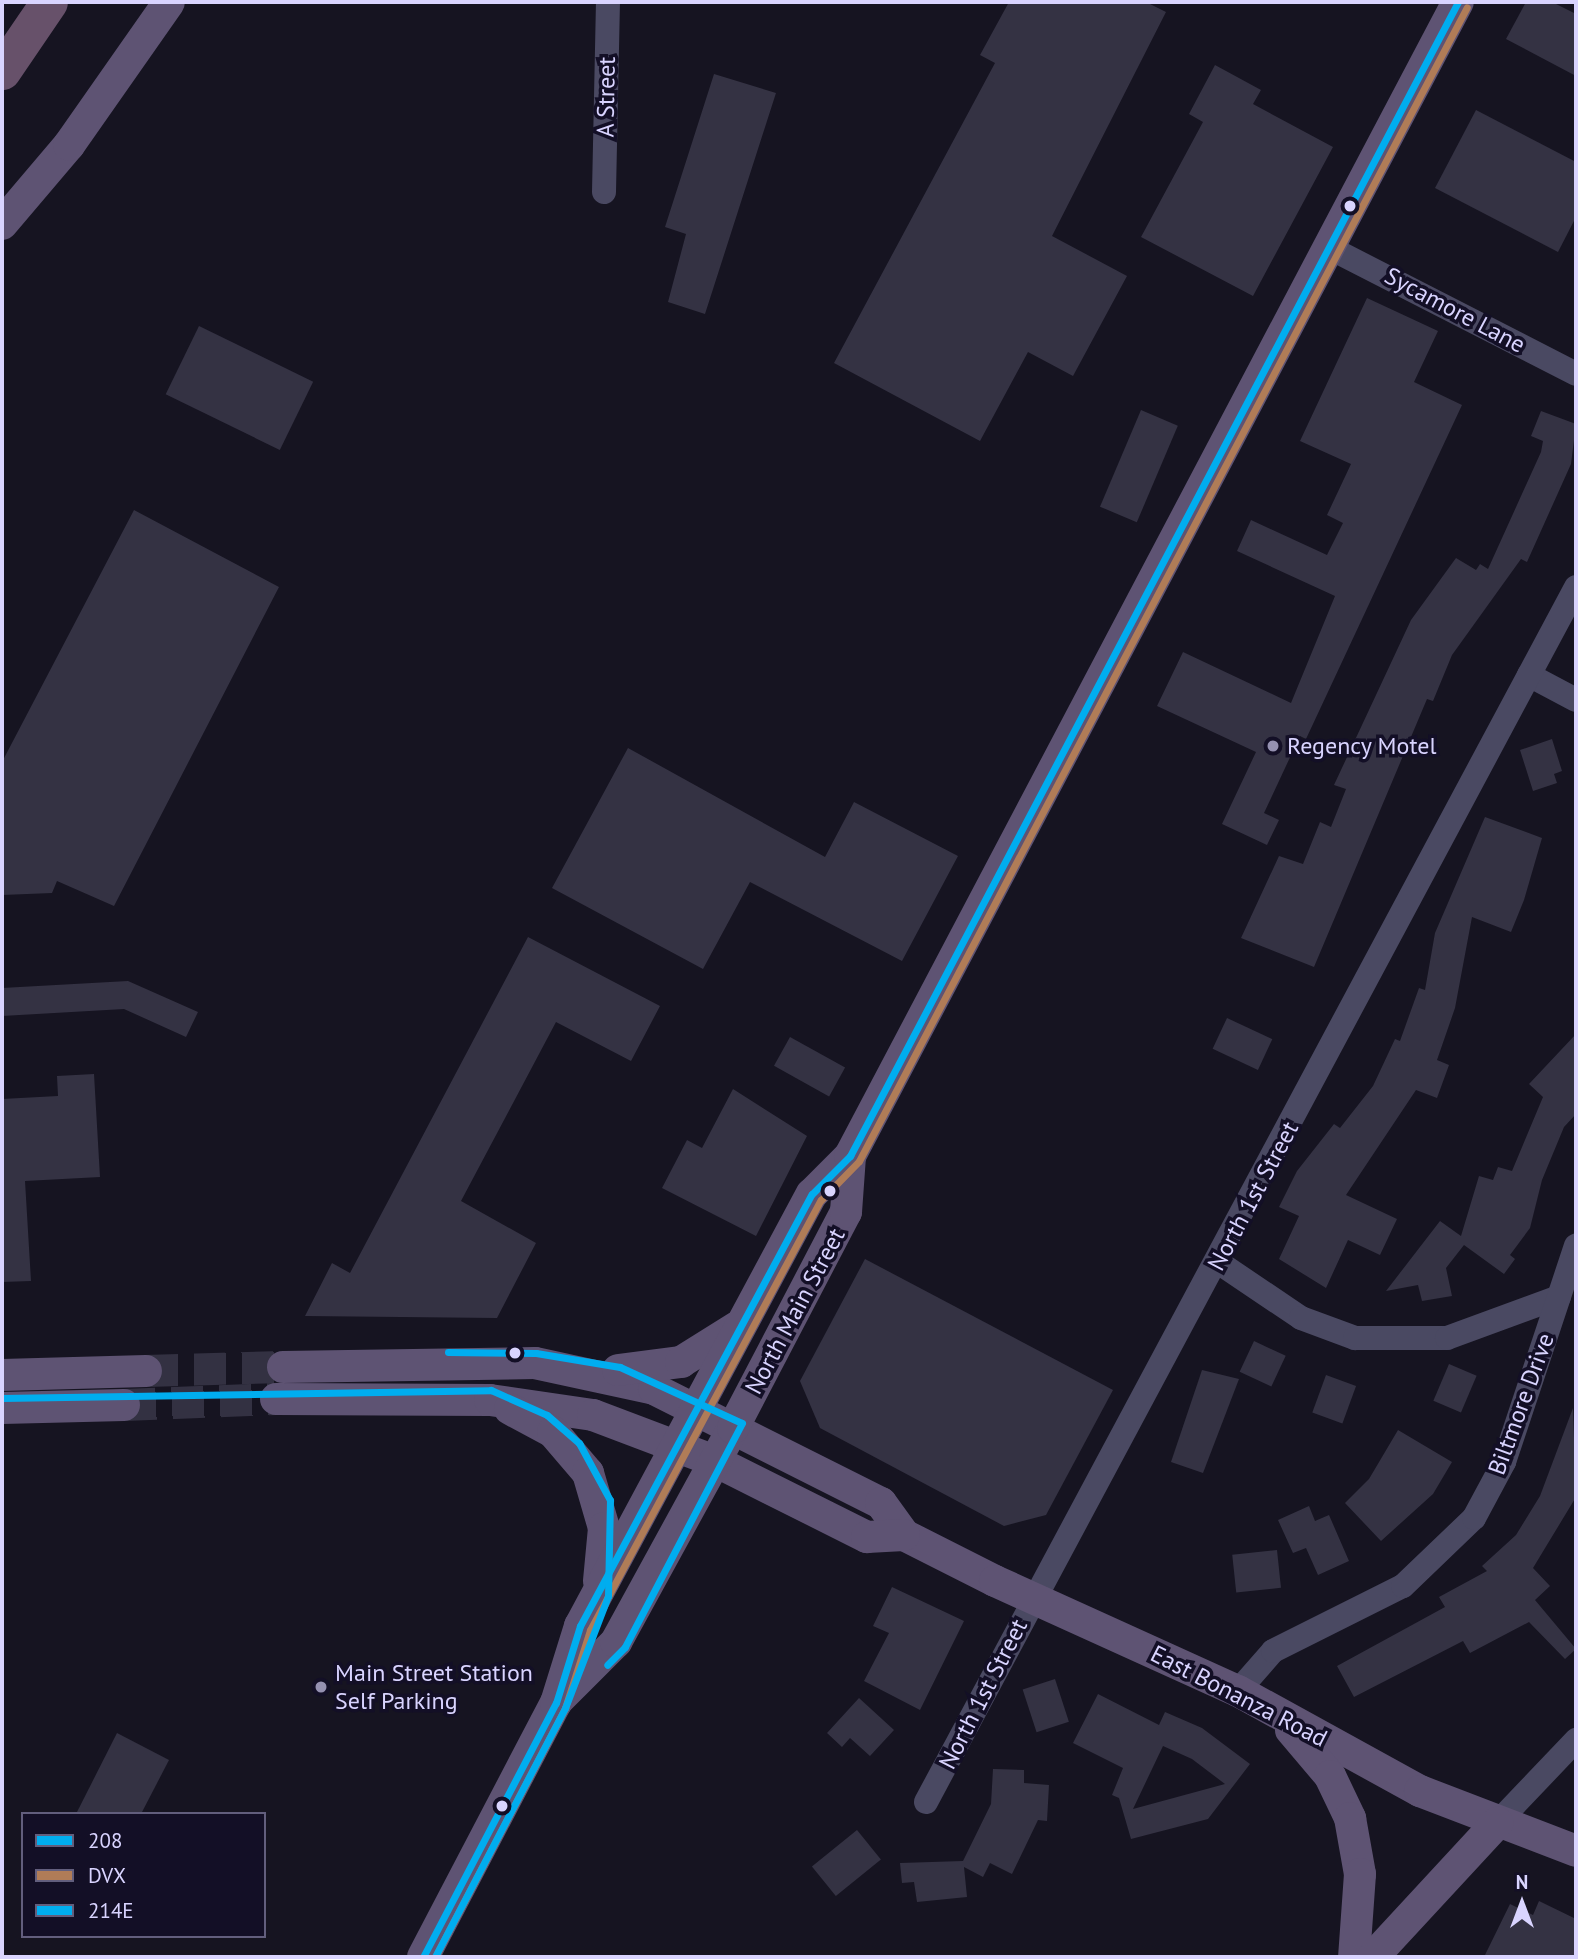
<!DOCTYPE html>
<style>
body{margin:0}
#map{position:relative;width:1578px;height:1959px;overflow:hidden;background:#161421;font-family:"PT Sans",sans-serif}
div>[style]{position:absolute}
.building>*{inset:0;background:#343243;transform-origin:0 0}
.major-tunnel>*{height:32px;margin-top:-16px;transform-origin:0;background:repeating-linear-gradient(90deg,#333142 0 32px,transparent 0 48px)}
.minor>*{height:24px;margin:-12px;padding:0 12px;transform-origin:12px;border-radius:12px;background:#4a4962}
.major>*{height:32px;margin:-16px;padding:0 16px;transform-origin:16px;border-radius:16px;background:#5e5373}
.highway>*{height:37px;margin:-18.5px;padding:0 18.5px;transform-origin:18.5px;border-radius:18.5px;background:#67516a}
.bus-1>*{height:7px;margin:-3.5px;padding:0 3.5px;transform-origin:3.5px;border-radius:3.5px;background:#00adef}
.bus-2>*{height:7px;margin:-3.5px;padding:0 3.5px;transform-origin:3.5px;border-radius:3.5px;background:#b07c57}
.bus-3>*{height:7px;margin:-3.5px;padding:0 3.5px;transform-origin:3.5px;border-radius:3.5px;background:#00adef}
.dots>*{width:19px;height:19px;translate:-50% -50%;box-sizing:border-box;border:4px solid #130f26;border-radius:50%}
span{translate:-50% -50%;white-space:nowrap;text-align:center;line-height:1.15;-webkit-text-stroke:7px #130f26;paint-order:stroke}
.street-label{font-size:24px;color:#d9d4ff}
.poi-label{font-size:24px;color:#d9d4ff}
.left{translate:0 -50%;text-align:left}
.frame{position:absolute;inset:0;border:4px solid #d9d4ff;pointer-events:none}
.legend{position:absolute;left:21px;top:1812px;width:245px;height:126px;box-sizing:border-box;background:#130f26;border:2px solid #625e7d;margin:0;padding:9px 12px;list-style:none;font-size:21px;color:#d9d4ff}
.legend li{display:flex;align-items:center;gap:14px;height:35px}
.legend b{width:35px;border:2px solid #625e7d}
.north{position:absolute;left:1487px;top:1868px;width:70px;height:70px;-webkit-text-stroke:5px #130f26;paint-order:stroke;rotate:0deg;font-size:19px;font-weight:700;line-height:28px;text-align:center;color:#d9d4ff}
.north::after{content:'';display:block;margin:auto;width:24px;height:32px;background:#d9d4ff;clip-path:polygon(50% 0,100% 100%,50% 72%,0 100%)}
</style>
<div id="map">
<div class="building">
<i style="clip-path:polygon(1009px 2px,1146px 2px,1166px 12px,1052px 236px,1127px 276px,1073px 376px,1028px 352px,980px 441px,834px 363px,995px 63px,980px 55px)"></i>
<i style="clip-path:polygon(1526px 2px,1552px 2px,1576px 14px,1576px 76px,1506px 39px)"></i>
<i style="clip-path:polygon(1215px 65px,1261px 90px,1253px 104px,1333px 147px,1253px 296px,1141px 237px,1203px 122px,1189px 114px)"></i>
<i style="clip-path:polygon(714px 74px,776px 93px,705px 314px,668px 302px,686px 234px,665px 227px)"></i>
<i style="clip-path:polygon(1476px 110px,1576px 162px,1576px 217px,1558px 252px,1435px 188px)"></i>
<i style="clip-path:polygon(1367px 298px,1438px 331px,1414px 382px,1462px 405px,1306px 739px,1300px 736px,1264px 813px,1279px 820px,1267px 845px,1222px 824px,1256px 752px,1157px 706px,1183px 652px,1291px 703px,1335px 596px,1237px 551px,1251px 520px,1327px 555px,1343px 523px,1327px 515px,1351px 464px,1300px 441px)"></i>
<i style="left:199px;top:326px;width:127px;height:76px;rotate:26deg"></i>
<i style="left:1141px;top:410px;width:40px;height:105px;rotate:23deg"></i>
<i style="clip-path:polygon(1541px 411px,1576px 424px,1571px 464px,1527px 562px,1521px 559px,1452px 655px,1433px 701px,1427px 699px,1314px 967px,1241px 938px,1279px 856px,1303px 864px,1320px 822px,1331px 827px,1346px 789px,1334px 785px,1411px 620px,1456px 558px,1476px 570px,1480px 564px,1488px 569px,1541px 452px,1543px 441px,1531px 436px)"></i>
<i style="clip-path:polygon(134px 510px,279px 587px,114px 906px,57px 881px,52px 893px,2px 895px,2px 762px)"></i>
<i style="clip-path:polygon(1552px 739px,1562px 771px,1554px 774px,1557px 783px,1533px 791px,1520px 750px)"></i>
<i style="clip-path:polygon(628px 748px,825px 857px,854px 802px,958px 856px,902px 961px,750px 882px,703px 969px,552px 888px)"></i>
<i style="clip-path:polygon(1485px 817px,1542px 838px,1524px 900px,1511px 932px,1472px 917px,1455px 1008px,1437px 1060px,1449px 1065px,1437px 1098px,1416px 1090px,1346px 1195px,1397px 1219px,1380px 1255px,1348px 1240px,1326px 1288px,1279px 1259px,1299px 1216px,1279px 1207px,1297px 1171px,1334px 1124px,1340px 1128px,1373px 1086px,1395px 1039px,1400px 1041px,1419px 988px,1425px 990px,1435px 933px)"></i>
<i style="clip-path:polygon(528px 937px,660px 1006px,631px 1061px,556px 1022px,461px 1201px,536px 1243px,497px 1318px,305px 1316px,332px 1263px,350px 1273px)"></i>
<i style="clip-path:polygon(128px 981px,198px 1012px,186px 1037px,124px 1009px,2px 1016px,2px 988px)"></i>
<i style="left:1227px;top:1018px;width:50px;height:34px;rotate:25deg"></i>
<i style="clip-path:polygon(1576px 1034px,1576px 1114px,1564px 1127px,1542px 1180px,1530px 1228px,1510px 1255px,1515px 1259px,1504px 1274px,1464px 1245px,1446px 1268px,1452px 1296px,1422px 1301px,1418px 1285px,1386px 1291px,1440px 1221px,1461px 1236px,1479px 1176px,1493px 1180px,1498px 1167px,1512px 1171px,1543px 1097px,1529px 1084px)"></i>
<i style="left:790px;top:1037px;width:63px;height:33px;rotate:29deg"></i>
<i style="clip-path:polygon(94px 1074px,100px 1177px,25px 1181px,31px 1281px,2px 1282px,2px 1099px,58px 1096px,57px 1076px)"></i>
<i style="clip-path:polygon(733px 1089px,807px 1136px,756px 1236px,662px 1188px,687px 1140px,702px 1148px)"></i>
<i style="clip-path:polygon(865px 1259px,1113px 1390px,1046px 1515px,1004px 1526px,820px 1428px,800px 1381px)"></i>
<i style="left:1254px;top:1341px;width:35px;height:34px;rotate:25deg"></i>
<i style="left:1449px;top:1364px;width:30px;height:40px;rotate:23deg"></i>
<i style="clip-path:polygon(1202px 1370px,1239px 1379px,1203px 1473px,1171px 1462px)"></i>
<i style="left:1326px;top:1375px;width:32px;height:40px;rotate:20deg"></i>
<i style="clip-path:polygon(1573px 1408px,1576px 1497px,1533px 1568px,1550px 1586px,1535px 1600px,1576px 1649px,1565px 1659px,1529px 1622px,1470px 1653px,1463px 1641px,1354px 1697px,1337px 1666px,1445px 1607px,1439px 1597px,1487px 1571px,1482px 1566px,1516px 1535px,1540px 1496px)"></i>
<i style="clip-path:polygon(1398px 1430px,1452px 1462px,1433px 1494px,1381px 1541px,1345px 1503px,1369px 1479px)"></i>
<i style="clip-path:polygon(1309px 1506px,1315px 1521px,1329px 1515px,1349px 1561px,1318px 1575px,1306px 1548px,1293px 1553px,1278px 1520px)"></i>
<i style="left:1277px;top:1550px;width:38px;height:45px;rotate:84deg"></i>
<i style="clip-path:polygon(892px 1587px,964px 1621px,920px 1710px,864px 1681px,889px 1633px,873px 1626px)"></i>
<i style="left:1055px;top:1679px;width:45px;height:34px;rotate:72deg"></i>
<i style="clip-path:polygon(evenodd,1098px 1694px,1159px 1725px,1165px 1712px,1202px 1728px,1250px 1764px,1208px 1819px,1131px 1839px,1119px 1798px,1112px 1795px,1123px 1768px,1073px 1743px,1098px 1694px,1163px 1746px,1192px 1759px,1225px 1784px,1133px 1809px,1163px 1746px)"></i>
<i style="clip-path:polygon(859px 1698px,894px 1730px,870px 1756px,850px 1738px,842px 1747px,827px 1733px)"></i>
<i style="clip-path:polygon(117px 1733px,169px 1760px,141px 1814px,76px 1814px)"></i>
<i style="clip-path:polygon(993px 1769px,1024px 1770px,1024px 1783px,1049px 1785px,1047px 1821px,1038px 1820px,1012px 1874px,990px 1863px,983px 1877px,964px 1867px,967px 1897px,917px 1902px,914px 1882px,902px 1883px,900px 1863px,963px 1861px,991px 1804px)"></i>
<i style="left:857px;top:1830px;width:38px;height:58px;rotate:51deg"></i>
<i style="clip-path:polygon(1539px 1901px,1576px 1919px,1576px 1957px,1484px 1957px,1510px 1904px,1533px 1915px)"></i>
</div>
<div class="major-tunnel">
<i style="left:146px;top:1371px;width:137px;rotate:-1.7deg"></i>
<i style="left:124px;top:1405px;width:152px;rotate:-2.3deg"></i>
</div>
<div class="minor">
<i style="left:604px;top:192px;width:190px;rotate:-88.8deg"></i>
<i style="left:1332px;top:249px;width:274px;rotate:27.1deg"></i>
<i style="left:1529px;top:675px;width:53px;rotate:28deg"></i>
<i style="left:1218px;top:1262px;width:100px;rotate:34deg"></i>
<i style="left:1301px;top:1318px;width:58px;rotate:20.3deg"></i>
<i style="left:1355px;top:1338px;width:92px"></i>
<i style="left:1447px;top:1338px;width:119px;rotate:-20.1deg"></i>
<i style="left:1238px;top:1691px;width:53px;rotate:-48.8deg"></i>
<i style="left:1273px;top:1651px;width:145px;rotate:-26.6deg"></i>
<i style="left:1403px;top:1586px;width:98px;rotate:-43.8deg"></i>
<i style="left:1474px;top:1518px;width:64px;rotate:-61.8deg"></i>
<i style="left:1504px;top:1462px;width:228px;rotate:-71.6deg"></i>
<i style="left:926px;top:1802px;width:1378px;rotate:-61.85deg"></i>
<i style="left:1497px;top:1823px;width:115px;rotate:-46.4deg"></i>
</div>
<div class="major">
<i style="left:2px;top:224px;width:104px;rotate:-49.7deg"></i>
<i style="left:69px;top:145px;width:174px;rotate:-55deg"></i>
<i style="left:283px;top:1367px;width:252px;rotate:-0.9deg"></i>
<i style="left:535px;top:1363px;width:122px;rotate:12.3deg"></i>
<i style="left:654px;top:1389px;width:254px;rotate:26.7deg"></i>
<i style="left:881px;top:1503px;width:39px;rotate:54deg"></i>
<i style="left:904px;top:1535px;width:102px;rotate:26.8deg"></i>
<i style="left:995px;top:1581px;width:267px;rotate:24.4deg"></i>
<i style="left:1238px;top:1691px;width:208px;rotate:28.8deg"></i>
<i style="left:1420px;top:1791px;width:167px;rotate:21deg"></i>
<i style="left:618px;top:1370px;width:64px;rotate:-7.2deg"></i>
<i style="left:681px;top:1362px;width:66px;rotate:-32deg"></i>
<i style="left:2px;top:1375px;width:144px;rotate:-1.6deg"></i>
<i style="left:276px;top:1399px;width:214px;rotate:0.3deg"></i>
<i style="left:490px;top:1400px;width:104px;rotate:8.3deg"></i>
<i style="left:593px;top:1415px;width:130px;rotate:20.7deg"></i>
<i style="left:715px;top:1461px;width:170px;rotate:26.6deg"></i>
<i style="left:867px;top:1537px;width:37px;rotate:-3deg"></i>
<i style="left:2px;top:1408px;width:122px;rotate:-1.4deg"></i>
<i style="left:510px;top:1409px;width:49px;rotate:28.1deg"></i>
<i style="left:553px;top:1432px;width:54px;rotate:49.5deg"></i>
<i style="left:588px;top:1473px;width:57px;rotate:73.8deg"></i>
<i style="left:604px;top:1528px;width:53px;rotate:95.4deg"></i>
<i style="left:559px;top:1699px;width:81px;rotate:-45deg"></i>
<i style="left:616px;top:1642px;width:244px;rotate:-61.3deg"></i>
<i style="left:733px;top:1428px;width:244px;rotate:-62.4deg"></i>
<i style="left:846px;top:1212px;width:56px;rotate:-85.9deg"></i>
<i style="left:1291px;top:1730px;width:60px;rotate:49.7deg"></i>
<i style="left:1330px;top:1776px;width:47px;rotate:64.5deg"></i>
<i style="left:1350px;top:1818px;width:57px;rotate:79.9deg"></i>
<i style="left:1360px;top:1874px;width:83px;rotate:94.1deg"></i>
<i style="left:423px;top:1957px;width:287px;rotate:-62.4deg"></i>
<i style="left:556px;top:1703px;width:81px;rotate:-72.7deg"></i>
<i style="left:580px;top:1626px;width:490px;rotate:-61.8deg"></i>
<i style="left:812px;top:1194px;width:54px;rotate:-45deg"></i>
<i style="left:850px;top:1156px;width:1304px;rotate:-62.22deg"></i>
<i style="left:1373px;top:1957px;width:183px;rotate:-47.2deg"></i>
</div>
<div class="highway">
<i style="left:2px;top:71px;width:83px;rotate:-55.7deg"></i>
</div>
<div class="bus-1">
<i style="left:423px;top:1957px;width:287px;rotate:-62.4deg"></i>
<i style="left:556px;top:1703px;width:81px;rotate:-72.7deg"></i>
<i style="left:580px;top:1626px;width:490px;rotate:-61.8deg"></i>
<i style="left:812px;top:1194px;width:54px;rotate:-45deg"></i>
<i style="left:850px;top:1156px;width:1304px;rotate:-62.22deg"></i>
</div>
<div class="bus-2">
<i style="left:435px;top:1957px;width:281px;rotate:-62.4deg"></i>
<i style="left:565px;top:1708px;width:82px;rotate:-72.2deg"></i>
<i style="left:590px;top:1630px;width:488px;rotate:-61.8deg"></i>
<i style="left:821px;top:1200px;width:54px;rotate:-45.7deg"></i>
<i style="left:859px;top:1161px;width:1304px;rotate:-62.22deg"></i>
</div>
<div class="bus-3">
<i style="left:448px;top:1352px;width:88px;rotate:0.7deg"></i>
<i style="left:536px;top:1353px;width:85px;rotate:9.5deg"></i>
<i style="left:620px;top:1367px;width:134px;rotate:24.7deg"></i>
<i style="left:742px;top:1423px;width:253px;rotate:117.6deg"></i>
<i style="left:625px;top:1647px;width:25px;rotate:135deg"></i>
<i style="left:2px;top:1398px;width:489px;rotate:-0.9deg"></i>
<i style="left:491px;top:1390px;width:61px;rotate:24.1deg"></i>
<i style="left:547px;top:1415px;width:43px;rotate:41.2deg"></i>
<i style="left:579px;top:1443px;width:65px;rotate:61.5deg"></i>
<i style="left:610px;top:1500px;width:96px;rotate:91.2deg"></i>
<i style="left:608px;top:1596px;width:120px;rotate:111deg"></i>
<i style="left:565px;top:1708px;width:281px;rotate:117.6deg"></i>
</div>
<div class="dots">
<i style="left:1350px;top:206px;background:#d9d4ff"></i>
<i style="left:1273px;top:746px;background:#9591b1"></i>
<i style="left:830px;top:1191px;background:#d9d4ff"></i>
<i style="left:515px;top:1353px;background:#d9d4ff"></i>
<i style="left:321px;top:1687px;background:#9591b1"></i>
<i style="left:502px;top:1806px;background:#d9d4ff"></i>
</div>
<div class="street-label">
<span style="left:606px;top:97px;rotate:-89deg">A Street</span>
<span style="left:1455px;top:310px;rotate:28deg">Sycamore Lane</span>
<span style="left:1253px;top:1196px;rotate:-62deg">North 1st Street</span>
<span style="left:795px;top:1311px;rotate:-62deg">North Main Street</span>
<span style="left:1521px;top:1404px;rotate:-70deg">Biltmore Drive</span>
<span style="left:983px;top:1694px;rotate:-63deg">North 1st Street</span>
<span style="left:1239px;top:1696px;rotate:27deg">East Bonanza Road</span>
</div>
<div class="poi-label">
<span class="left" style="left:1287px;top:746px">Regency Motel</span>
<span class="left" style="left:335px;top:1687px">Main Street Station<br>Self Parking</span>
</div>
<div class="frame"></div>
<ul class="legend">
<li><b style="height:9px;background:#00adef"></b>208</li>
<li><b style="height:9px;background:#b07c57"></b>DVX</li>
<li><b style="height:9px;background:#00adef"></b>214E</li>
</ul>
<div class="north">N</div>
</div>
